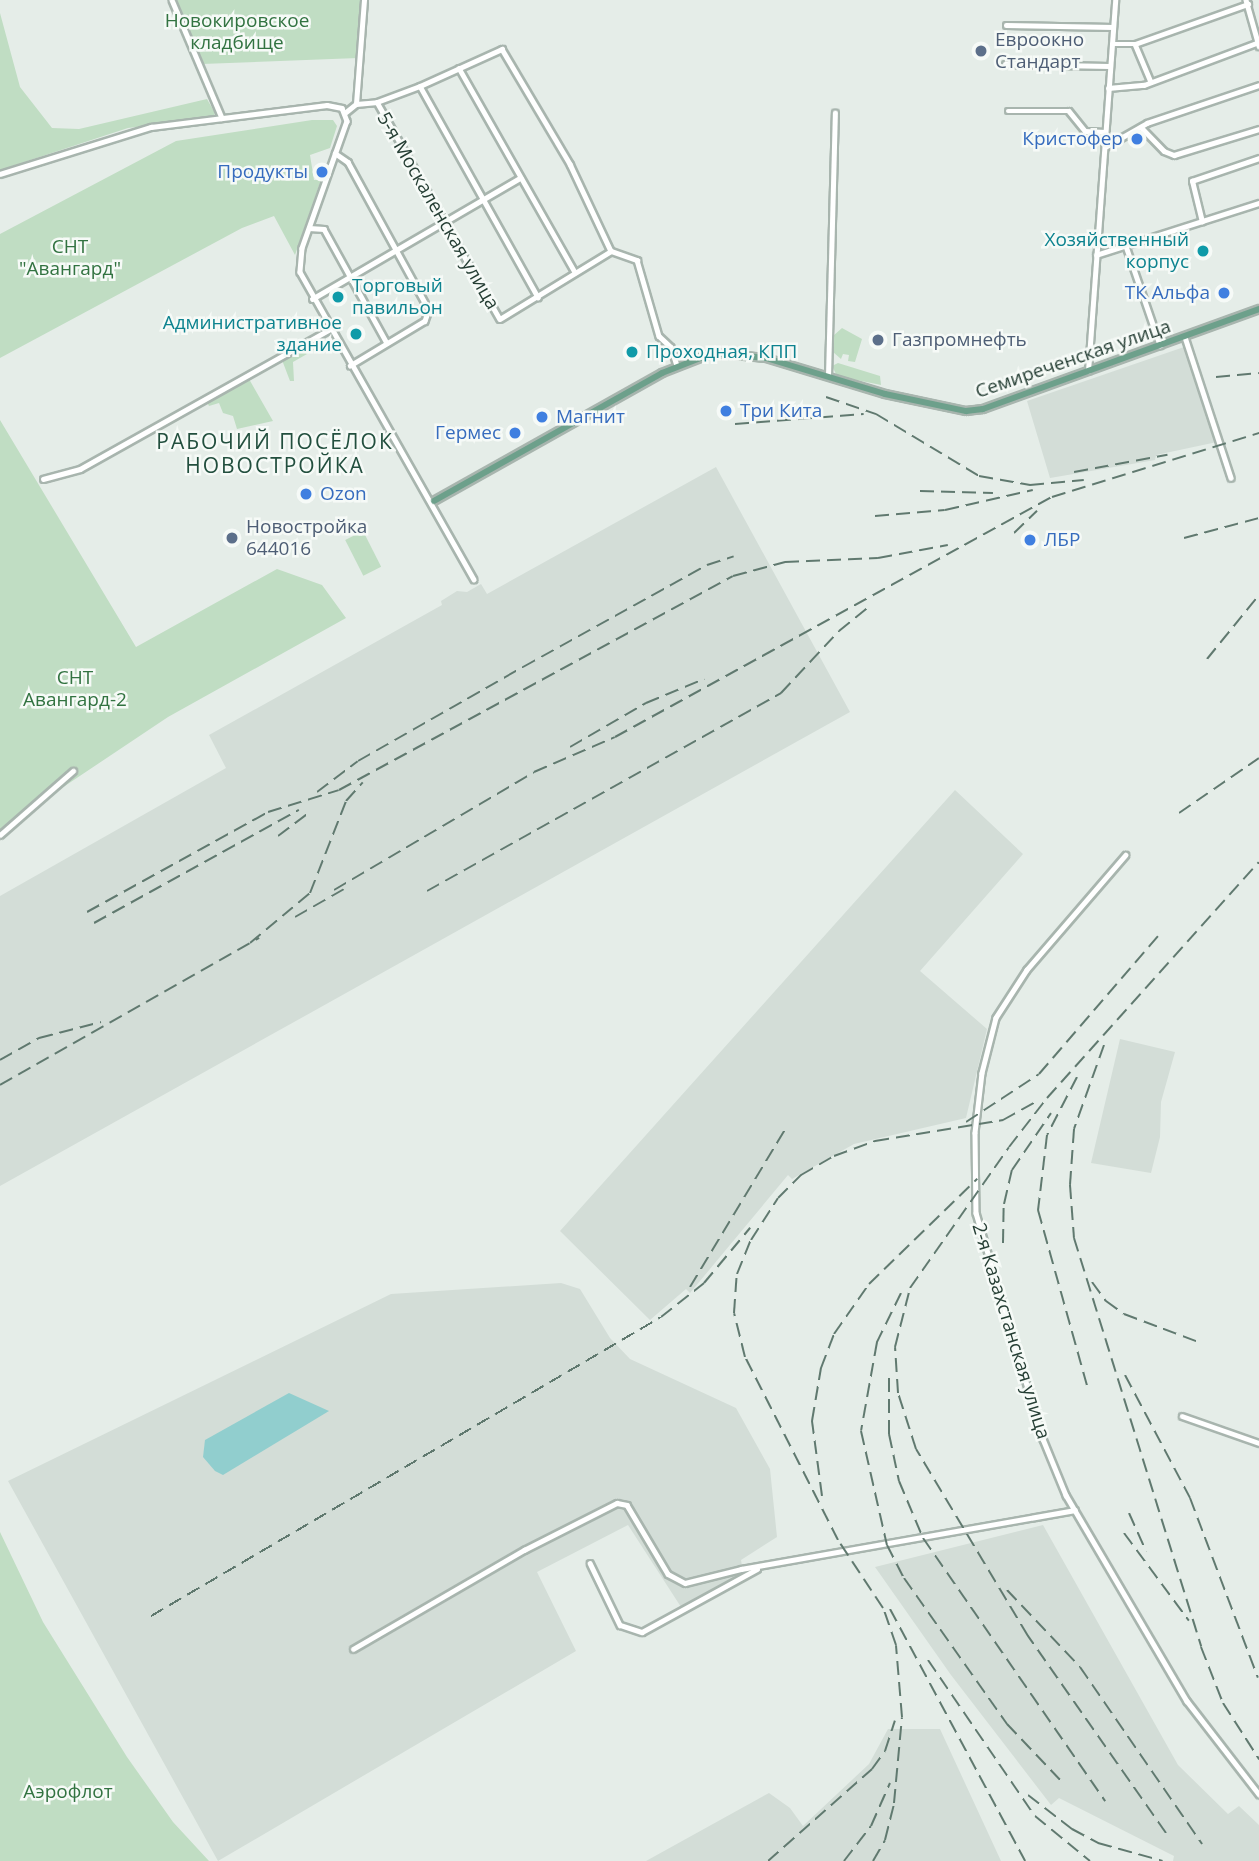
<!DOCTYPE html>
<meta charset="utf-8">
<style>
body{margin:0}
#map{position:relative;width:1259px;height:1861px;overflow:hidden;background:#e5ede8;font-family:"Open Sans",sans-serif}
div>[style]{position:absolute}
.built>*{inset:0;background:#d3ddd7}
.green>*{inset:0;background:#c0ddc3;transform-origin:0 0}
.water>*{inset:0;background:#91cece}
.roads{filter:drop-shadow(2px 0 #a8b5ae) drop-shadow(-2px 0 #a8b5ae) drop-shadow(0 2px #a8b5ae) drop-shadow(0 -2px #a8b5ae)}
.minor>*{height:4.5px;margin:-2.25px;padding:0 2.25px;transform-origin:2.25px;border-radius:2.25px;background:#fff}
.major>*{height:6px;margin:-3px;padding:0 3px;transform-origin:3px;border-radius:3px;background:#6da08b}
.rail>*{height:2px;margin-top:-1px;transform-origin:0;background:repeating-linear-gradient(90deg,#60796f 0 14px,transparent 0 21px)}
.dots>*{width:19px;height:19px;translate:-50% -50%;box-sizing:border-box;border:4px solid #f6faf7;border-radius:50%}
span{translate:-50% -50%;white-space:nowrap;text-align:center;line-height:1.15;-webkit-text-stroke:5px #f6faf7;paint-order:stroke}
.park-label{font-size:19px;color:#327341}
.service-label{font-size:19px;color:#4e5e75}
.left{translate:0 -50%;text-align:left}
.shop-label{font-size:19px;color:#366cbe}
.right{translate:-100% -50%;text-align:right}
.street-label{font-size:19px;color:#253e34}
.culture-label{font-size:19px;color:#0d838f}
.neighbourhood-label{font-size:21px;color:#224f3e;letter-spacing:2px}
</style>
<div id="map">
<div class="built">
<i style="clip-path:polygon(1184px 347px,1217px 442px,1156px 455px,1155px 460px,1050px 478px,1027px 401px)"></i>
<i style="clip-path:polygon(716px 467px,850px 712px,0 1186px,0 896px,226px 768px,209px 735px,442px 605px,441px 601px,457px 591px,467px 592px,481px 584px,487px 594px)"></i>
<i style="clip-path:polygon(955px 790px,1023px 854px,920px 971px,987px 1029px,966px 1118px,854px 1144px,792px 1179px,788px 1175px,690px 1293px,686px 1289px,650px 1320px,560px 1231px)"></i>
<i style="clip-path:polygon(1120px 1039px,1175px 1052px,1161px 1102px,1160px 1137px,1151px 1173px,1091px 1163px)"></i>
<i style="clip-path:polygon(561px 1283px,580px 1289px,610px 1338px,630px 1359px,736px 1408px,770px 1469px,777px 1537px,741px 1560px,743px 1572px,681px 1607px,628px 1525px,537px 1572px,576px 1651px,218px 1861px,8px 1481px,391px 1294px)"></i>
<i style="clip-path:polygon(1043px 1525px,1178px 1765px,1228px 1814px,1239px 1806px,1259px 1825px,1259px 1861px,1173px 1861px,1174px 1856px,1059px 1798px,1051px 1805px,951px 1675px,875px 1567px)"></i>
<i style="clip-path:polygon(888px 1729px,940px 1729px,1001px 1861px,646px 1861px,769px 1793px,790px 1808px,803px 1826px,869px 1764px)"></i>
</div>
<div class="green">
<i style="clip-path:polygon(175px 0,361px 0,358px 58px,202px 64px)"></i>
<i style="clip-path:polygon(0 13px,20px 87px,52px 128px,79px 129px,207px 99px,215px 113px,213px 118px,128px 128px,0 170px)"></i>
<i style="clip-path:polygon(312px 120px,333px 120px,337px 126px,330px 148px,310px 155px,314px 180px,321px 180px,295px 255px,274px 216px,242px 228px,0 358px,0 234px,176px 141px)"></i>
<i style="clip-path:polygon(842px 328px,862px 339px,855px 362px,848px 361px,849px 355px,843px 354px,841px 359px,833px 352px,833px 336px)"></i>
<i style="clip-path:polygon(322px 337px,328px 342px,293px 362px,294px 381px,290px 381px,282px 360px)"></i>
<i style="clip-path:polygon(838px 363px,880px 376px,881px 385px,837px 376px,832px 366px)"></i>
<i style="clip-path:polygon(249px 379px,273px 421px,237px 429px,233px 416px,223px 413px,219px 403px,209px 406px,207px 402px)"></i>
<i style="clip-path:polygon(0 420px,136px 647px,277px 569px,322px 585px,346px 618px,168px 717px,11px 822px,13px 827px,0 837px)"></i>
<i style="left:363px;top:531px;width:40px;height:20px;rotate:63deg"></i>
<i style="clip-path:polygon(0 1532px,43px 1622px,127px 1757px,173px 1822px,209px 1861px,0 1861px)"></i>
</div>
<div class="water">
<i style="clip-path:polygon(289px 1393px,329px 1411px,223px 1475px,215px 1471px,203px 1457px,205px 1440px)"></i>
</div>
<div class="roads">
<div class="minor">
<i style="left:172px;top:0;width:128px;rotate:67deg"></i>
<i style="left:1246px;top:0;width:48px;rotate:74.2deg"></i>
<i style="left:1006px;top:25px;width:107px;rotate:1.1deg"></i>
<i style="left:1112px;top:44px;width:23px"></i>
<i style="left:1135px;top:44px;width:120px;rotate:-19.5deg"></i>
<i style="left:1135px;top:44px;width:41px;rotate:67.2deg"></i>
<i style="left:1005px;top:64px;width:104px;rotate:1.1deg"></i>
<i style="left:459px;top:68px;width:235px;rotate:60.4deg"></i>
<i style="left:420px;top:86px;width:242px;rotate:60.8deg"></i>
<i style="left:1108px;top:88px;width:36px;rotate:-5deg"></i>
<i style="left:1144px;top:85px;width:123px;rotate:-20.5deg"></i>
<i style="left:377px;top:102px;width:249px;rotate:60.5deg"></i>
<i style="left:500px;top:319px;width:130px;rotate:-31.5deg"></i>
<i style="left:356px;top:104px;width:104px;rotate:-85.6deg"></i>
<i style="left:1008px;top:111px;width:61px"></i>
<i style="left:1069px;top:111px;width:26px;rotate:51deg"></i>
<i style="left:1085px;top:131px;width:20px;rotate:3deg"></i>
<i style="left:346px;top:112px;width:13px;rotate:-39deg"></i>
<i style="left:356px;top:104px;width:21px;rotate:-5deg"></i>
<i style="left:377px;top:102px;width:46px;rotate:-20.4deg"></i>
<i style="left:420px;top:86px;width:90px;rotate:-24.3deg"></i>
<i style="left:502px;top:49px;width:134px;rotate:59.4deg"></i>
<i style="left:570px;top:164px;width:96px;rotate:64.8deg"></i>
<i style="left:1141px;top:127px;width:33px;rotate:46deg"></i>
<i style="left:1164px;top:151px;width:11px;rotate:22deg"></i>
<i style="left:1174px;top:155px;width:89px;rotate:-17deg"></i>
<i style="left:1105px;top:147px;width:48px;rotate:-29.7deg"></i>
<i style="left:1147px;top:123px;width:118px;rotate:-18.7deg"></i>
<i style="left:335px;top:153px;width:16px;rotate:35deg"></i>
<i style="left:348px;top:162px;width:169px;rotate:61.3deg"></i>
<i style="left:429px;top:310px;width:12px;rotate:110deg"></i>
<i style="left:425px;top:321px;width:87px;rotate:149deg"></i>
<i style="left:0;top:174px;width:158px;rotate:-17.3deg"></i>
<i style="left:151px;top:127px;width:177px;rotate:-7.1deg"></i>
<i style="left:327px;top:105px;width:15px;rotate:11deg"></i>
<i style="left:342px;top:108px;width:14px;rotate:69deg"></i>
<i style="left:347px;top:121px;width:135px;rotate:109.5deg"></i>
<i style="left:302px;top:248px;width:24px;rotate:95deg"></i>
<i style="left:300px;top:272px;width:353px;rotate:60.5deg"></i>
<i style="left:1202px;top:222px;width:42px;rotate:-103.7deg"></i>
<i style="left:1192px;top:181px;width:71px;rotate:-18.9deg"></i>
<i style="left:309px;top:228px;width:15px;rotate:4deg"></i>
<i style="left:324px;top:229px;width:130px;rotate:61.1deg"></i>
<i style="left:1126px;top:246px;width:105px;rotate:71deg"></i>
<i style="left:611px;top:251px;width:28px;rotate:19deg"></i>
<i style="left:637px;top:260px;width:79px;rotate:73.9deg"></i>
<i style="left:659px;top:336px;width:16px;rotate:43deg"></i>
<i style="left:671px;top:347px;width:19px;rotate:72deg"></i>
<i style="left:1096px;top:255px;width:171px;rotate:-17.7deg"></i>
<i style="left:312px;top:299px;width:241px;rotate:-30.2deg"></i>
<i style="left:1185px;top:337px;width:148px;rotate:71.9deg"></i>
<i style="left:1088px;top:371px;width:372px;rotate:-85.8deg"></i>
<i style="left:828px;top:376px;width:263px;rotate:-88.5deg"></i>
<i style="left:43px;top:479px;width:38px;rotate:-15deg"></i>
<i style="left:80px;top:469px;width:285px;rotate:-29.2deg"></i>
<i style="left:0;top:835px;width:97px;rotate:-41.2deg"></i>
<i style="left:1126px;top:855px;width:152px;rotate:130.7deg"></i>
<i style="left:1027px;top:970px;width:57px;rotate:122.9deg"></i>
<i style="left:996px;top:1018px;width:57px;rotate:104.3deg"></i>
<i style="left:982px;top:1073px;width:60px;rotate:96.7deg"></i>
<i style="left:975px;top:1133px;width:80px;rotate:89.3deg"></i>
<i style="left:976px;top:1213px;width:236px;rotate:73.5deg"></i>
<i style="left:1043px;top:1439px;width:61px;rotate:67.7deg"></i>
<i style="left:1066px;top:1495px;width:239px;rotate:59.6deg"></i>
<i style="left:1187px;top:1701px;width:118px;rotate:52.3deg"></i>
<i style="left:1182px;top:1416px;width:82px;rotate:19.3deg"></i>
<i style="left:590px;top:1563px;width:69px;rotate:64.2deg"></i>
<i style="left:620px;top:1625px;width:23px;rotate:18deg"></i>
<i style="left:642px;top:1632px;width:131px;rotate:-28.7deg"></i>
<i style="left:353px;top:1649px;width:198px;rotate:-30.1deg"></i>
<i style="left:524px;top:1550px;width:104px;rotate:-26.8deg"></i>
<i style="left:617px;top:1503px;width:10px;rotate:11deg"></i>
<i style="left:627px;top:1505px;width:80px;rotate:59.3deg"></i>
<i style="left:668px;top:1574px;width:19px;rotate:28deg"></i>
<i style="left:685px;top:1583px;width:58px;rotate:-14deg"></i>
<i style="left:741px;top:1569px;width:339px;rotate:-10deg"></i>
</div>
<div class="major">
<i style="left:434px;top:501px;width:261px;rotate:-29.3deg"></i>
<i style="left:662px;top:373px;width:55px;rotate:-21.4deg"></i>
<i style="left:713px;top:353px;width:53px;rotate:5.4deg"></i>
<i style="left:766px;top:358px;width:124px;rotate:16.8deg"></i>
<i style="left:885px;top:394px;width:83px;rotate:11.9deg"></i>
<i style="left:966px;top:411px;width:17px;rotate:-7deg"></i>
<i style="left:983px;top:409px;width:294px;rotate:-19.9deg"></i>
</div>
</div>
<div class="rail">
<i style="left:1216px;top:377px;width:43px;rotate:-5.3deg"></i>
<i style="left:826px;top:397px;width:53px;rotate:18.8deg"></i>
<i style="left:876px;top:414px;width:120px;rotate:31deg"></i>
<i style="left:979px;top:476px;width:52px;rotate:10deg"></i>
<i style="left:1030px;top:485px;width:54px;rotate:-5.3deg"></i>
<i style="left:735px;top:424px;width:129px;rotate:-4.4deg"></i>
<i style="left:1074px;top:472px;width:95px;rotate:-10.4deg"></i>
<i style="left:920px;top:491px;width:73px;rotate:1.6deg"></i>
<i style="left:875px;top:516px;width:70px;rotate:-4.9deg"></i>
<i style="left:945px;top:510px;width:90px;rotate:-12.8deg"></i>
<i style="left:1014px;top:533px;width:32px;rotate:-44deg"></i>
<i style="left:1184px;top:538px;width:78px;rotate:-14.9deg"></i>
<i style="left:1207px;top:659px;width:82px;rotate:-50.9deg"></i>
<i style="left:570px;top:747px;width:88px;rotate:-30.1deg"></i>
<i style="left:646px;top:703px;width:63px;rotate:-22.5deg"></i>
<i style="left:317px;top:792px;width:51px;rotate:-37.1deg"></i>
<i style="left:358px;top:761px;width:190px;rotate:-29.7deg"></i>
<i style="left:523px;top:667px;width:210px;rotate:-29deg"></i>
<i style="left:707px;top:565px;width:28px;rotate:-18deg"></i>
<i style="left:1179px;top:813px;width:97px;rotate:-34.5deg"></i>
<i style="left:278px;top:836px;width:38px;rotate:-37deg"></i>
<i style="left:334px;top:890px;width:232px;rotate:-30.5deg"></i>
<i style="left:534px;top:772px;width:88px;rotate:-23.4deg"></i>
<i style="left:615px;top:737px;width:499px;rotate:-28.8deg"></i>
<i style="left:1052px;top:497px;width:217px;rotate:-17.2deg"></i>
<i style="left:427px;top:891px;width:406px;rotate:-29.2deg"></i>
<i style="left:781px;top:693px;width:85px;rotate:-46.9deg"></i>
<i style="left:839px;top:631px;width:40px;rotate:-39deg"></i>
<i style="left:87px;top:912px;width:207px;rotate:-28.9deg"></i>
<i style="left:268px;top:812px;width:74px;rotate:-17.2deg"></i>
<i style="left:339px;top:790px;width:448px;rotate:-28.5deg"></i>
<i style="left:733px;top:576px;width:54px;rotate:-15.1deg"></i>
<i style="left:785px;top:562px;width:93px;rotate:-2.5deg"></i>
<i style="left:878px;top:558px;width:71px;rotate:-10.5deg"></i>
<i style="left:295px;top:917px;width:56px;rotate:-29.7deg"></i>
<i style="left:94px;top:923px;width:234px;rotate:-28.9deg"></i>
<i style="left:250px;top:943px;width:78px;rotate:-39.8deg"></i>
<i style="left:310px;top:893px;width:99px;rotate:-68.6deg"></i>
<i style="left:346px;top:801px;width:25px;rotate:-48deg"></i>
<i style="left:1104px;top:1045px;width:89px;rotate:109.7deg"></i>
<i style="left:1074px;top:1129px;width:56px;rotate:94.1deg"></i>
<i style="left:1070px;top:1185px;width:53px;rotate:85.7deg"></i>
<i style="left:1074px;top:1238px;width:428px;rotate:72.7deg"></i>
<i style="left:1201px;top:1647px;width:60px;rotate:68.6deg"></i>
<i style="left:1223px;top:1703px;width:67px;rotate:57.3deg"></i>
<i style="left:0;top:1060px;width:45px;rotate:-29.4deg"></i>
<i style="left:39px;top:1038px;width:64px;rotate:-14.5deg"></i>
<i style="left:1077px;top:1077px;width:65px;rotate:117.3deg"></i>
<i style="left:1047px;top:1135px;width:76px;rotate:96.8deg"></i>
<i style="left:1038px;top:1210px;width:183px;rotate:74.4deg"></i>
<i style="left:0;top:1085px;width:298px;rotate:-29.6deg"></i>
<i style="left:966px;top:1122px;width:87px;rotate:-33.3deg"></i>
<i style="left:1039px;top:1074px;width:185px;rotate:-49.2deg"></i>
<i style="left:1003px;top:1243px;width:39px;rotate:-89deg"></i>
<i style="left:1004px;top:1204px;width:35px;rotate:-77deg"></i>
<i style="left:1012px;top:1170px;width:69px;rotate:-55.6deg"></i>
<i style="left:1092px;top:1282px;width:24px;rotate:54deg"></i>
<i style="left:1106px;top:1301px;width:22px;rotate:36deg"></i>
<i style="left:1124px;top:1314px;width:77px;rotate:20.6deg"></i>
<i style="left:690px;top:1287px;width:186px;rotate:-58.9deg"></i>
<i style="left:901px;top:1293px;width:55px;rotate:116.1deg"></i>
<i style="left:877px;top:1342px;width:90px;rotate:100.2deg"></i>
<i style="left:861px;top:1431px;width:117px;rotate:77.2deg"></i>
<i style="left:887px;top:1545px;width:37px;rotate:63deg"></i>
<i style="left:904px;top:1578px;width:179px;rotate:54.8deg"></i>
<i style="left:1007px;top:1724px;width:79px;rotate:46.5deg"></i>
<i style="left:1125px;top:1375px;width:139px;rotate:62.1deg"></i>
<i style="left:1190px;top:1498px;width:192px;rotate:69.3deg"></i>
<i style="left:889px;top:1378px;width:56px;rotate:90deg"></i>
<i style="left:889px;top:1434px;width:48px;rotate:78deg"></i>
<i style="left:899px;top:1481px;width:62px;rotate:67.2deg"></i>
<i style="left:923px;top:1538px;width:320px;rotate:55.3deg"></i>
<i style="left:822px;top:1496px;width:76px;rotate:-97.6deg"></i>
<i style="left:812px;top:1421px;width:54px;rotate:-80.4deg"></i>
<i style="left:821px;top:1368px;width:36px;rotate:-69deg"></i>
<i style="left:834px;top:1334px;width:61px;rotate:-55deg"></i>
<i style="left:869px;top:1284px;width:151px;rotate:-44.2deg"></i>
<i style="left:1129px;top:1513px;width:42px;rotate:65.9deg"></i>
<i style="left:1124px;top:1533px;width:109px;rotate:53.5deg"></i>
<i style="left:1007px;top:1590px;width:106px;rotate:46.5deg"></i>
<i style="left:1080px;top:1667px;width:215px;rotate:55.4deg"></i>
<i style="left:890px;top:1609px;width:286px;rotate:61.8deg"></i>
<i style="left:151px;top:1616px;width:591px;rotate:-30.38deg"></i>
<i style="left:661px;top:1317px;width:55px;rotate:-38.3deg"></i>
<i style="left:704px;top:1283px;width:72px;rotate:-50.1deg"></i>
<i style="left:928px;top:1660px;width:189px;rotate:55.6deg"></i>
<i style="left:1035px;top:1816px;width:71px;rotate:39.3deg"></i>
<i style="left:1028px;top:1795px;width:56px;rotate:37.7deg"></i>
<i style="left:1072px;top:1829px;width:30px;rotate:28deg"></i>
<i style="left:1098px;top:1843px;width:67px;rotate:15.5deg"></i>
<i style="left:1166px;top:1833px;width:241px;rotate:-125deg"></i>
<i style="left:1028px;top:1636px;width:218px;rotate:-120.9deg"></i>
<i style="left:916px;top:1449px;width:59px;rotate:-107.8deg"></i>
<i style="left:898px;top:1393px;width:46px;rotate:-93.7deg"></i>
<i style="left:895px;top:1347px;width:61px;rotate:-75.7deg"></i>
<i style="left:910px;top:1288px;width:172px;rotate:-54.9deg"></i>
<i style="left:1009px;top:1147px;width:62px;rotate:-52.2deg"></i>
<i style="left:1047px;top:1098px;width:317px;rotate:-48.1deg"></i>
<i style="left:768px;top:1861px;width:139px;rotate:-41.5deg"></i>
<i style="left:872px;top:1769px;width:22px;rotate:-54deg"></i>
<i style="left:885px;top:1751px;width:32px;rotate:-72deg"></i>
<i style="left:844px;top:1861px;width:44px;rotate:-52.4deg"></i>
<i style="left:871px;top:1826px;width:47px;rotate:-66.2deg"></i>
<i style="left:873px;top:1861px;width:24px;rotate:-60deg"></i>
<i style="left:885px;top:1840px;width:38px;rotate:-76deg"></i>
<i style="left:894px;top:1803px;width:86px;rotate:-84.7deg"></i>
<i style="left:902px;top:1717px;width:72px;rotate:-94.8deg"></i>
<i style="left:896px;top:1645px;width:39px;rotate:-109deg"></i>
<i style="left:883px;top:1608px;width:82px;rotate:-123.5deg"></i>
<i style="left:838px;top:1540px;width:205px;rotate:-116.9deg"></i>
<i style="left:745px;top:1357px;width:45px;rotate:-104deg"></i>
<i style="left:734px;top:1313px;width:39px;rotate:-86deg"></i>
<i style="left:737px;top:1274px;width:37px;rotate:-68deg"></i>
<i style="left:751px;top:1240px;width:50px;rotate:-57.3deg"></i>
<i style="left:778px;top:1198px;width:33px;rotate:-45deg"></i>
<i style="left:801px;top:1175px;width:38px;rotate:-30deg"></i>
<i style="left:834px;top:1156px;width:44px;rotate:-20.1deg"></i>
<i style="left:875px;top:1141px;width:130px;rotate:-9.3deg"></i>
<i style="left:1003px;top:1120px;width:41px;rotate:-29.1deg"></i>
</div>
<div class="dots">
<i style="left:981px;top:51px;background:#5c6f8a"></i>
<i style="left:1137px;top:139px;background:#3f7fe0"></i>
<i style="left:322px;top:172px;background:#3f7fe0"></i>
<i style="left:1203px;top:251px;background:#0f9aa8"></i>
<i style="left:1224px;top:293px;background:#3f7fe0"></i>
<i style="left:338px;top:297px;background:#0f9aa8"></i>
<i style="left:356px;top:334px;background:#0f9aa8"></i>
<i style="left:878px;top:340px;background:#5c6f8a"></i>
<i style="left:632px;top:352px;background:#0f9aa8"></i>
<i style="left:726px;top:411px;background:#3f7fe0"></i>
<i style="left:542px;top:417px;background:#3f7fe0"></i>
<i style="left:515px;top:433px;background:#3f7fe0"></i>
<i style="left:306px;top:494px;background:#3f7fe0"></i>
<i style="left:232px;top:538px;background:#5c6f8a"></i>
<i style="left:1030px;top:540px;background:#3f7fe0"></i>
</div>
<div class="park-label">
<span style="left:237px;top:32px">Новокировское<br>кладбище</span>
<span style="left:70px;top:258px">СНТ<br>"Авангард"</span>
<span style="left:75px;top:689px">СНТ<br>Авангард-2</span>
<span style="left:68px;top:1792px">Аэрофлот</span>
</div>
<div class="service-label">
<span class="left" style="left:995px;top:51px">Евроокно<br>Стандарт</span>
<span class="left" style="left:892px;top:340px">Газпромнефть</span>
<span class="left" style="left:246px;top:538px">Новостройка<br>644016</span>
</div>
<div class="shop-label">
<span class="right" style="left:1123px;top:139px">Кристофер</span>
<span class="right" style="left:308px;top:172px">Продукты</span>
<span class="right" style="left:1210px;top:293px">ТК Альфа</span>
<span class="left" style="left:740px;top:411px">Три Кита</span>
<span class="left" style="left:556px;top:417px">Магнит</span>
<span class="right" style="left:501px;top:433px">Гермес</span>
<span class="left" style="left:320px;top:494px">Ozon</span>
<span class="left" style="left:1044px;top:540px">ЛБР</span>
</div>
<div class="street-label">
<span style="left:438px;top:211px;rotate:60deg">5-я Москаленская улица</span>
<span style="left:1073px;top:359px;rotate:-19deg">Семиреченская улица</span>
<span style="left:1011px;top:1331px;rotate:73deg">2-я Казахстанская улица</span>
</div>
<div class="culture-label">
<span class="right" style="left:1189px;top:251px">Хозяйственный<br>корпус</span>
<span class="left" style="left:352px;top:297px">Торговый<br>павильон</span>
<span class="right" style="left:342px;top:334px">Административное<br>здание</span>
<span class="left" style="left:646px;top:352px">Проходная, КПП</span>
</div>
<div class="neighbourhood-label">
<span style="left:275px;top:453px">РАБОЧИЙ ПОСЁЛОК<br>НОВОСТРОЙКА</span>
</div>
</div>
